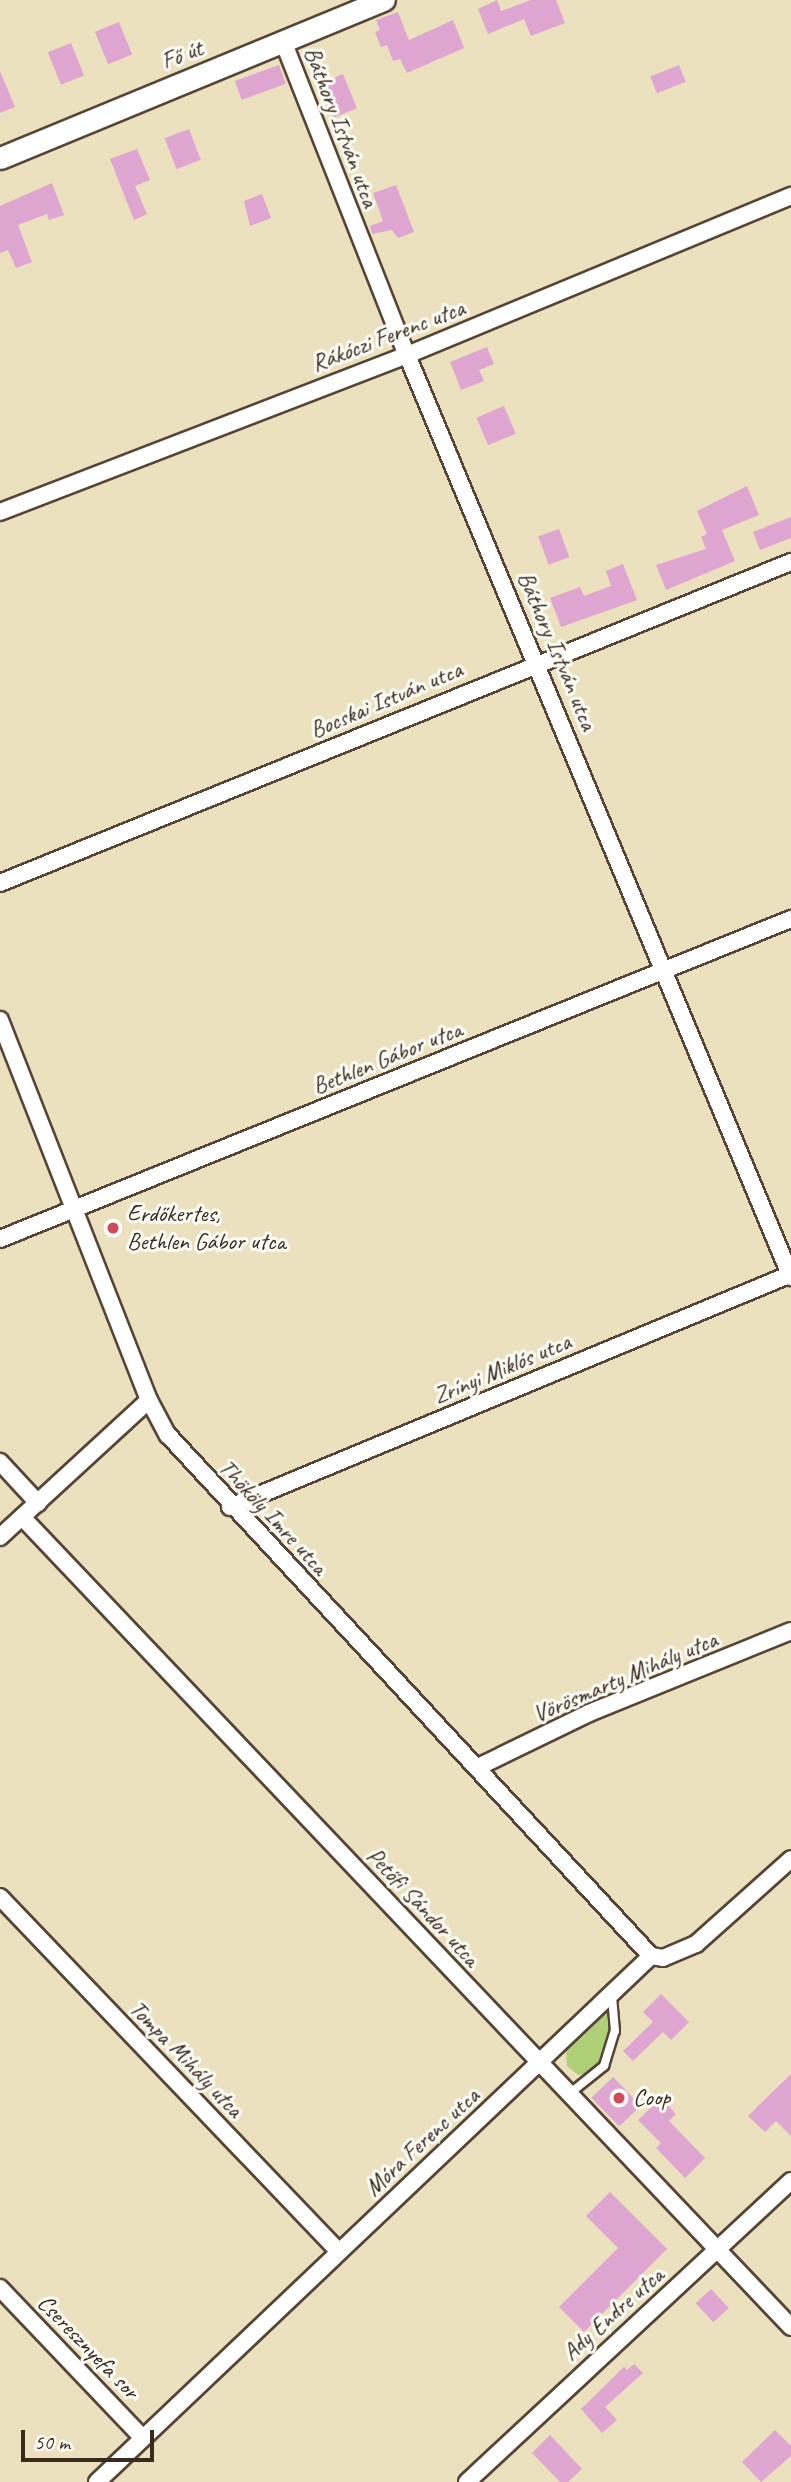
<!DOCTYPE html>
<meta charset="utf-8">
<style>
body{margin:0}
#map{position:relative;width:791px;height:2482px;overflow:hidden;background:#ece1bf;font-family:Caveat,sans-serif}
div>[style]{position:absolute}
.green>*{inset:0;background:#b0d078}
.building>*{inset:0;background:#dea6d0;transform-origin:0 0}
.roads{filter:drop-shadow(2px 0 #564536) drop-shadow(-2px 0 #564536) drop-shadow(0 2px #564536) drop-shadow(0 -2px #564536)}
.service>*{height:8px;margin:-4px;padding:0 4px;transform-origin:4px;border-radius:4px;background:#fff}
.minor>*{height:16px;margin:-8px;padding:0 8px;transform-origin:8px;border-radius:8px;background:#fff}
.secondary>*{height:21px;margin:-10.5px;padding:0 10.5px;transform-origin:10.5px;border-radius:10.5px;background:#fff}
.dots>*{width:19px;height:19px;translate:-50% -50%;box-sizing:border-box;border:4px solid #fdfcf7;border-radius:50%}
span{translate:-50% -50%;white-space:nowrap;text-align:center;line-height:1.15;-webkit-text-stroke:6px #fdfcf7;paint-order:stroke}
.street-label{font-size:24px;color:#3b2a1e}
.poi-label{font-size:24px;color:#3b2a1e}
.left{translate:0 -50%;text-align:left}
.scale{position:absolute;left:21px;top:2430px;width:133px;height:32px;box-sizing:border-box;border:4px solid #3b2a1e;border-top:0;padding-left:9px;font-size:21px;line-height:24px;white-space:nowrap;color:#3b2a1e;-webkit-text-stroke:5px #fdfcf7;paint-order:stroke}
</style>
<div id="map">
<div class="green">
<i style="clip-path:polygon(607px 2013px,611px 2031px,597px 2065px,590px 2073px,578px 2075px,567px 2066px,566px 2051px)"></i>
</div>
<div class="building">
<i style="clip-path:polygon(497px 0,501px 11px,531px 0,556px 0,565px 23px,531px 36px,524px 19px,488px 34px,478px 9px)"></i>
<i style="clip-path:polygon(398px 12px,409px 40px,453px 20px,464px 48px,407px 73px,400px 59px,393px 61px,387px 45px,381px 47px,375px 32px,380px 30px,376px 20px)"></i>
<i style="left:119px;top:22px;width:35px;height:26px;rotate:68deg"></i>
<i style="left:71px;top:43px;width:35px;height:25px;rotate:68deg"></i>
<i style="left:279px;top:65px;width:20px;height:47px;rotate:70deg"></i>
<i style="left:679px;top:65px;width:18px;height:31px;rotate:68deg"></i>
<i style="clip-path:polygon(0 71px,15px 107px,0 113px)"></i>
<i style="left:343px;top:74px;width:37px;height:25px;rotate:68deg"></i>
<i style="left:189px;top:129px;width:33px;height:26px;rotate:69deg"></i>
<i style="clip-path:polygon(137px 149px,150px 180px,135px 186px,147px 214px,134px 220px,110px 159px)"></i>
<i style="clip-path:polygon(52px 183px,64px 215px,49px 220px,47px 214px,18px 225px,32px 262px,16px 268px,8px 250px,0 253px,0 206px)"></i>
<i style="clip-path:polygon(396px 185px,414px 232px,398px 238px,392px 230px,372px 234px,370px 226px,383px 221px,373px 193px)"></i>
<i style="clip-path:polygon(262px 194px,271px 218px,250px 226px,244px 201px)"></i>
<i style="clip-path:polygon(487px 347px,494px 364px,479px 370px,484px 381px,461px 390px,450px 362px)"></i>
<i style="left:504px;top:406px;width:30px;height:30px;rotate:67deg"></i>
<i style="clip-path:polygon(747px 486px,759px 515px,722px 530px,735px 561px,666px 590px,656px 565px,706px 549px,701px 537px,707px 534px,697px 511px)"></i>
<i style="clip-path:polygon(791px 517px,791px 538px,760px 550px,753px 532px)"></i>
<i style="left:559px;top:529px;width:30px;height:22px;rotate:70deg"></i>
<i style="clip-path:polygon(623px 564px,637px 600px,561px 627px,550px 598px,580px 587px,584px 596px,611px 586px,606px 571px)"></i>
<i style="clip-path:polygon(661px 1994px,689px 2022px,671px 2040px,663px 2032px,633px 2061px,623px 2051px,653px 2022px,643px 2012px)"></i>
<i style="clip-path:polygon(791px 2074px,791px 2136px,776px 2121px,765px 2132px,748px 2116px)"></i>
<i style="left:613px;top:2077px;width:40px;height:30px;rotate:46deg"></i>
<i style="clip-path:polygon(661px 2098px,676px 2114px,669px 2121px,705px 2158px,685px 2178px,656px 2148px,661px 2143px,638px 2120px)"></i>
<i style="clip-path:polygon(610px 2192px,667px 2249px,584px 2332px,559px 2307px,618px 2248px,586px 2216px)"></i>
<i style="left:711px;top:2289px;width:26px;height:21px;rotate:47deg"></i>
<i style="clip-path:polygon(634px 2364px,643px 2373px,605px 2407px,617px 2420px,602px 2433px,581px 2409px,624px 2367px,627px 2370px)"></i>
<i style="clip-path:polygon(775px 2430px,791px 2446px,791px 2456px,761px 2482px,742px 2462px)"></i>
<i style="clip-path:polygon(550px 2435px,582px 2469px,568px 2482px,560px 2482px,532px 2453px)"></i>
</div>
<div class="roads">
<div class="service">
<i style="left:569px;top:2094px;width:45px;rotate:-38.7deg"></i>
<i style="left:604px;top:2066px;width:37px;rotate:-73deg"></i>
<i style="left:615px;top:2031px;width:38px;rotate:-95deg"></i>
</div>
<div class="minor">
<i style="left:283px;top:41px;width:338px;rotate:68.5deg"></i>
<i style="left:407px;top:355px;width:999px;rotate:67.39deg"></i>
<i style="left:0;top:512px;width:436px;rotate:-21.1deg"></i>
<i style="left:407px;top:355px;width:416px;rotate:-22.5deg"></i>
<i style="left:0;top:883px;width:854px;rotate:-22.09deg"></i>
<i style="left:0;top:1020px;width:408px;rotate:68.6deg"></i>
<i style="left:149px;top:1400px;width:40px;rotate:62deg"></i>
<i style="left:168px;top:1435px;width:710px;rotate:47.17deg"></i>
<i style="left:0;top:1239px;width:853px;rotate:-22.03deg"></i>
<i style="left:0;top:1462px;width:56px;rotate:47.2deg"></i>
<i style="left:230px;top:1507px;width:607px;rotate:-22.55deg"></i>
<i style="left:22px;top:1517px;width:1117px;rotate:46.49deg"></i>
<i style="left:0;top:1537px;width:202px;rotate:-42.6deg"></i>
<i style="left:478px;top:1767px;width:123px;rotate:-25.9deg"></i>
<i style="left:589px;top:1713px;width:218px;rotate:-22.1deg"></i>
<i style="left:0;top:1897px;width:491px;rotate:46.3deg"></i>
<i style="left:651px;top:1956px;width:12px;rotate:9deg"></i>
<i style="left:663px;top:1958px;width:36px;rotate:-23deg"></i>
<i style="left:696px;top:1944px;width:127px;rotate:-41.8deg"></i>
<i style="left:0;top:2288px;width:207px;rotate:46.4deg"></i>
<i style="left:97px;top:2482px;width:764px;rotate:-43.51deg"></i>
<i style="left:467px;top:2482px;width:442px;rotate:-42.9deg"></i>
</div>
<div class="secondary">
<i style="left:0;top:158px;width:415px;rotate:-22.4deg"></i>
</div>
</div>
<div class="dots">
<i style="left:113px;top:1228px;background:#d1495b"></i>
<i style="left:619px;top:2098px;background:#d1495b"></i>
</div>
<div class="street-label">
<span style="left:182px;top:55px;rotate:-22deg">Fő út</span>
<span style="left:341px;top:127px;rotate:69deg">Báthory István utca</span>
<span style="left:388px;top:336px;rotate:-21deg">Rákóczi Ferenc utca</span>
<span style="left:557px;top:651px;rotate:67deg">Báthory István utca</span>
<span style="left:386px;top:700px;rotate:-23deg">Bocskai István utca</span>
<span style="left:387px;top:1058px;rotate:-22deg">Bethlen Gábor utca</span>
<span style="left:502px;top:1369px;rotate:-23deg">Zrínyi Miklós utca</span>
<span style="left:273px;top:1517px;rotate:47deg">Thököly Imre utca</span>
<span style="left:625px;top:1677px;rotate:-23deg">Vörösmarty Mihály utca</span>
<span style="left:423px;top:1907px;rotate:47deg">Petőfi Sándor utca</span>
<span style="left:186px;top:2059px;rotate:46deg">Tompa Mihály utca</span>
<span style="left:422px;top:2142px;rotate:-43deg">Móra Ferenc utca</span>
<span style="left:613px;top:2314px;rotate:-42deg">Ady Endre utca</span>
<span style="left:88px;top:2347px;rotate:46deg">Cseresznyefa sor</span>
</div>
<div class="poi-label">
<span class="left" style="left:127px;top:1228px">Erdőkertes,<br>Bethlen Gábor utca</span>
<span class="left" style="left:633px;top:2098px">Coop</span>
</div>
<div class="scale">50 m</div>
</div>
